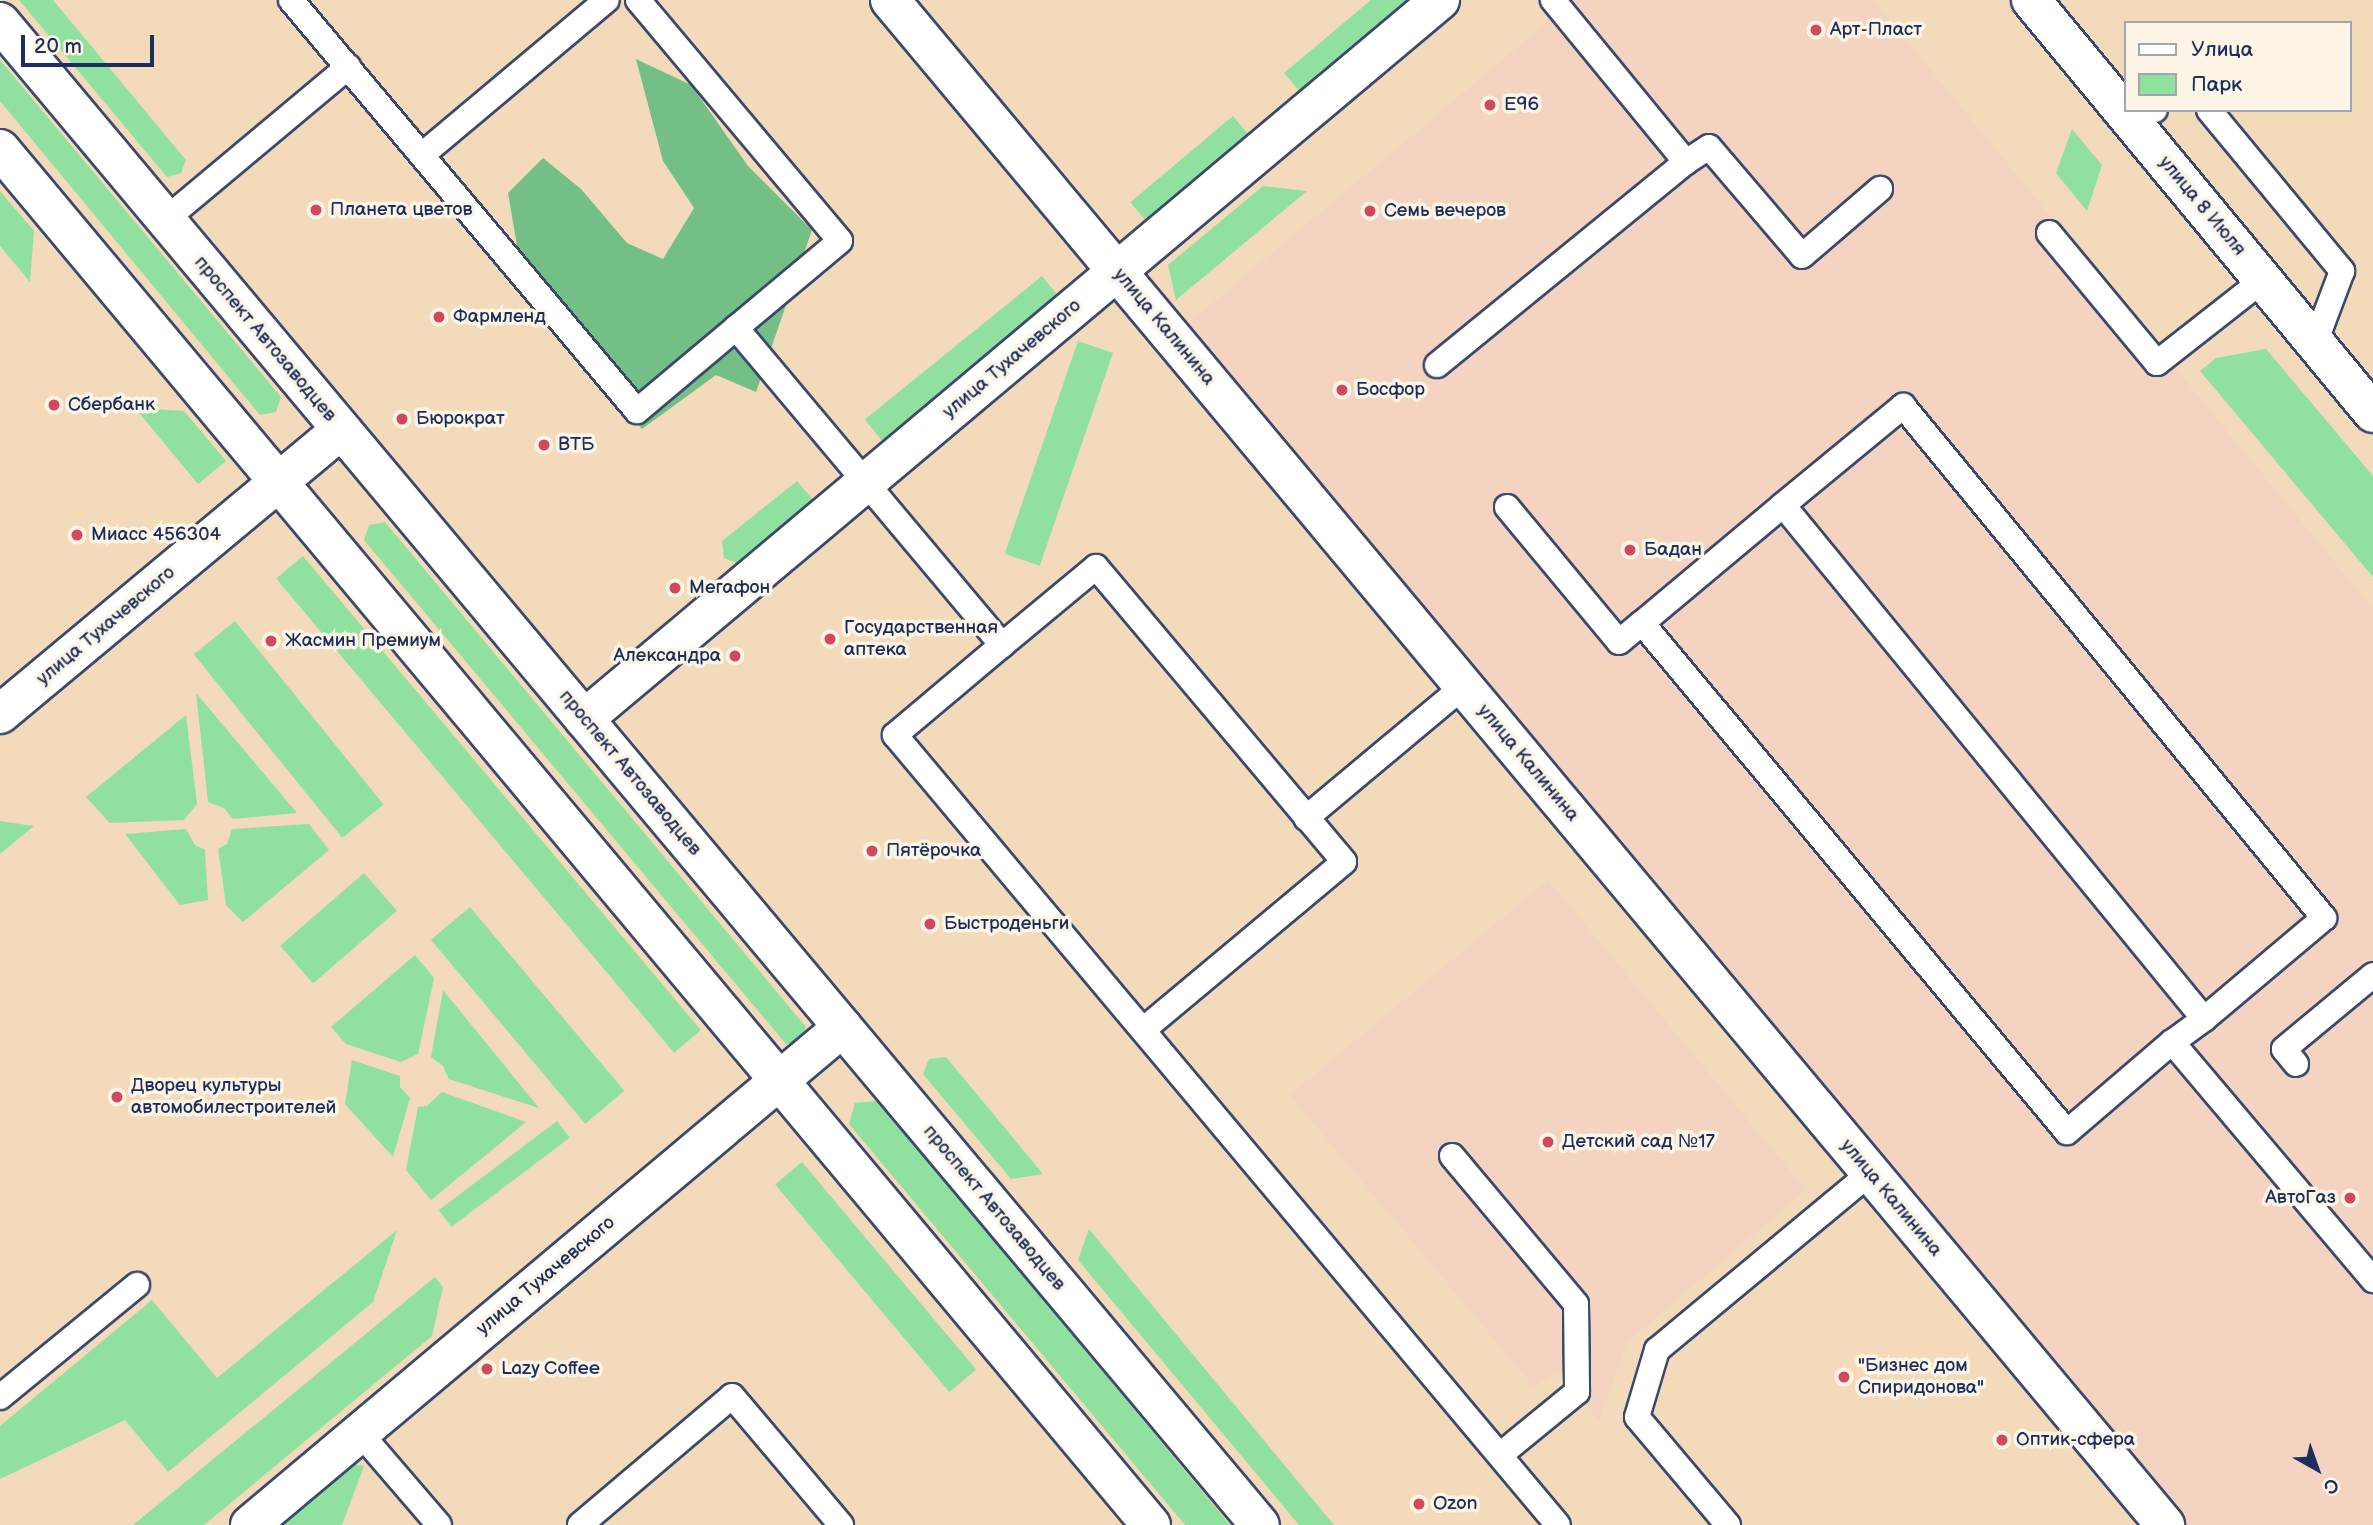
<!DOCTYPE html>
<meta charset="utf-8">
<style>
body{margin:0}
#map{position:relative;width:2373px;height:1525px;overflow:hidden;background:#f2daba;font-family:"Balsamiq Sans",sans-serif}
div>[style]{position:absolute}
.built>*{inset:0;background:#f5d3c1}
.green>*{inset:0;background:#90e1a0;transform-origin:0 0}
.forest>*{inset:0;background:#74bf86}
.roads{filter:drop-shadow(2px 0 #3b496c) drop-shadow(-2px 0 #3b496c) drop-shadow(0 2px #3b496c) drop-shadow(0 -2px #3b496c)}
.lane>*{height:24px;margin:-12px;padding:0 12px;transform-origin:12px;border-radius:12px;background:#fff}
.street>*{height:38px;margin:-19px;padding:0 19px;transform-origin:19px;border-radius:19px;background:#fff}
.primary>*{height:38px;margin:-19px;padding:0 19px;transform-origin:19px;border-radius:19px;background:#fff}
.dots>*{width:19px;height:19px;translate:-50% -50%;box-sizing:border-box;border:4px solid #fcf5e5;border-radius:50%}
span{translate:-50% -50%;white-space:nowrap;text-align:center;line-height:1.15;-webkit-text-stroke:7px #fcf5e5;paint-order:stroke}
.poi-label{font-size:19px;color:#1b2f5e}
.left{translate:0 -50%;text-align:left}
.right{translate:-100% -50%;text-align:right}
.street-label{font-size:19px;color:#1b2f5e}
.legend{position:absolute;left:2124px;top:21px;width:228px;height:91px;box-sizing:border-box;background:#fcf5e5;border:2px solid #a2a6af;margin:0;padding:9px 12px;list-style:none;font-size:21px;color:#1b2f5e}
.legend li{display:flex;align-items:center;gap:14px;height:35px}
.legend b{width:35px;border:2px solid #a2a6af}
.north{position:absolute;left:2282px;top:1434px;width:70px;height:70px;-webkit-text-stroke:5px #fcf5e5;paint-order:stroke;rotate:140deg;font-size:19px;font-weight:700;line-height:28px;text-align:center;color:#1b2f5e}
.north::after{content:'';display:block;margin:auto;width:24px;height:32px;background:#1b2f5e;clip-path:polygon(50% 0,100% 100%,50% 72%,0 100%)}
.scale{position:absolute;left:21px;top:35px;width:133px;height:32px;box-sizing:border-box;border:4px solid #1b2f5e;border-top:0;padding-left:9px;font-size:21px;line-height:24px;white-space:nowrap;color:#1b2f5e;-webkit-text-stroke:5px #fcf5e5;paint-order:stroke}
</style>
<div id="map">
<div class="built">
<i style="clip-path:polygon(1574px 0,1873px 0,2373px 609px,2373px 1525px,2183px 1525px,1183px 328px)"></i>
<i style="clip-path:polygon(1548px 880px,1806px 1190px,1627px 1342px,1599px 1421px,1558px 1369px,1534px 1387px,1290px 1095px)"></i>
</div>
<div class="green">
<i style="clip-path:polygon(19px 0,53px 0,186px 160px,181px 173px,167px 177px)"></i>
<i style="clip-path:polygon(1371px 0,1411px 0,1301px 93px,1284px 73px)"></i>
<i style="clip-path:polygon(0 60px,281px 397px,276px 412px,260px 415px,0 101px)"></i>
<i style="left:1233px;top:116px;width:26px;height:134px;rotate:50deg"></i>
<i style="clip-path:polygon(2072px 129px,2102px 165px,2087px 211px,2056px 173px)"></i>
<i style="clip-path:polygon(1263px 186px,1307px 191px,1176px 300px,1168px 265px)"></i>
<i style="clip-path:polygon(0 191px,34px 231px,30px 282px,0 246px)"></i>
<i style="left:1042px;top:276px;width:27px;height:228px;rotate:51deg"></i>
<i style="left:1078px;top:341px;width:37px;height:225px;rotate:19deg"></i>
<i style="clip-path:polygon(2266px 349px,2373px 476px,2373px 577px,2200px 371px,2216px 358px)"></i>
<i style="clip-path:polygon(135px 408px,184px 411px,226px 461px,198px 484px)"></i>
<i style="clip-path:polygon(797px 481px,815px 502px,740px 564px,724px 558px,722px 541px)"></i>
<i style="clip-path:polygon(385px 522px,806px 1027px,801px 1042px,786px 1044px,364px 540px,369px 525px)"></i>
<i style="left:303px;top:556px;width:619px;height:35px;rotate:50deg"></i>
<i style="left:235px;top:621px;width:236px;height:53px;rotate:51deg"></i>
<i style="clip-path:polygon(196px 693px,297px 813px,233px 819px,224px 808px,208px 802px)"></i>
<i style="clip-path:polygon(186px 715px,197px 804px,184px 820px,110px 823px,86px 797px)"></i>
<i style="clip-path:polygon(0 821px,34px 826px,0 854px)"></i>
<i style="clip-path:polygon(309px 824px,329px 850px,243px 922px,226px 905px,218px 849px,227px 844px,232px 829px)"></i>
<i style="clip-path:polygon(186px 829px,195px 845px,205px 850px,208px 900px,180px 905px,125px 834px)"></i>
<i style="left:364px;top:873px;width:50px;height:111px;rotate:49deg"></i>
<i style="left:470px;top:907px;width:240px;height:51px;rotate:50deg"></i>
<i style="clip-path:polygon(415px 955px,434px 978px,418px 1054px,401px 1062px,346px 1044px,331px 1027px)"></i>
<i style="clip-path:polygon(443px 990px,539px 1108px,449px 1079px,443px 1066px,431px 1057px)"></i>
<i style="clip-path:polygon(946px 1057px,1043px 1174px,1011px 1179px,923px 1074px,929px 1059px)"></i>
<i style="clip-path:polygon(352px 1060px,400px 1076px,400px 1087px,410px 1098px,393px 1157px,345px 1104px)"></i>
<i style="clip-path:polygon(442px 1092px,526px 1122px,431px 1200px,406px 1170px,418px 1107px,427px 1106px)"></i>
<i style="clip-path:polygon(878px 1101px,1230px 1525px,1185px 1525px,849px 1124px,855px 1103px)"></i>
<i style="left:557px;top:1121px;width:21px;height:148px;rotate:53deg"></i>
<i style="left:802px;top:1162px;width:271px;height:35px;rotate:50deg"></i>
<i style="clip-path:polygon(1089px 1229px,1334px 1525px,1299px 1525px,1078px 1260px)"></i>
<i style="clip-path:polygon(397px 1230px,373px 1302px,168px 1472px,125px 1420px,0 1479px,0 1426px,152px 1300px,217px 1378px)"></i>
<i style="clip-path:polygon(435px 1277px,443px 1287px,432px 1336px,204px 1525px,133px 1525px)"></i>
<i style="clip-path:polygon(344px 1462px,364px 1466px,342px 1525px,269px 1525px)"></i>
</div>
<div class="forest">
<i style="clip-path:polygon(636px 59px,691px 85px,748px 166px,812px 230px,756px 392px,716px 375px,642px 429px,524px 287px,508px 193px,543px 158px,581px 189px,627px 243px,663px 259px,694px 208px,663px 161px)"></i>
</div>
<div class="roads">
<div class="lane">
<i style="left:291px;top:0;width:537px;rotate:49.91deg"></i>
<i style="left:637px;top:411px;width:129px;rotate:-40deg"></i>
<i style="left:736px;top:328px;width:414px;rotate:50deg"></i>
<i style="left:1002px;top:645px;width:122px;rotate:-39.7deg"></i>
<i style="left:1096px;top:567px;width:385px;rotate:49.9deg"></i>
<i style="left:1344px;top:862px;width:262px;rotate:140.1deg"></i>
<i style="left:638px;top:0;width:314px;rotate:50deg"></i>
<i style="left:840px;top:241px;width:136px;rotate:140.1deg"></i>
<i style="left:2209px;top:110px;width:209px;rotate:50.4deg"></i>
<i style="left:2342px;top:271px;width:77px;rotate:110.6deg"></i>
<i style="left:2125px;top:113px;width:30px;rotate:-6deg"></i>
<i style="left:422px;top:155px;width:241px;rotate:-40deg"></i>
<i style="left:1686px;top:162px;width:27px;rotate:-33deg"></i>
<i style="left:1709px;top:147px;width:143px;rotate:49.5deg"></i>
<i style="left:1802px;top:256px;width:103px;rotate:-40.7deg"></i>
<i style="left:165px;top:220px;width:239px;rotate:-39.9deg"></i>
<i style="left:2049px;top:233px;width:169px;rotate:50.3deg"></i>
<i style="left:2157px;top:363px;width:135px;rotate:-38.1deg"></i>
<i style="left:1437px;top:365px;width:321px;rotate:-39.2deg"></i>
<i style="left:1686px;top:162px;width:210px;rotate:-129.4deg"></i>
<i style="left:1507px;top:507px;width:175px;rotate:50.3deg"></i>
<i style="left:1619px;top:642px;width:30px;rotate:-40deg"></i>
<i style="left:1642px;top:623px;width:663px;rotate:50.14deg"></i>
<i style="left:2067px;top:1132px;width:138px;rotate:-40.6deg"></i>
<i style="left:1642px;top:623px;width:184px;rotate:-39.9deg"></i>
<i style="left:1783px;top:505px;width:156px;rotate:-39.5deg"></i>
<i style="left:1903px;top:406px;width:663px;rotate:50.57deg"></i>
<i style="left:2324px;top:918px;width:157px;rotate:139.9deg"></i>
<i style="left:2204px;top:1019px;width:664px;rotate:-129.32deg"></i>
<i style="left:1002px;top:645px;width:140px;rotate:139.9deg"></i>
<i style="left:895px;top:735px;width:1031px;rotate:50deg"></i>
<i style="left:1306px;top:818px;width:206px;rotate:-39.9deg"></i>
<i style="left:2204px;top:1019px;width:39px;rotate:144deg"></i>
<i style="left:2172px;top:1042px;width:312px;rotate:49.8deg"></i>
<i style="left:2296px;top:1064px;width:19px;rotate:-129deg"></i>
<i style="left:2284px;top:1049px;width:116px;rotate:-39.7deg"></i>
<i style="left:1452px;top:1156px;width:193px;rotate:50deg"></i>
<i style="left:1576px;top:1304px;width:88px;rotate:89.3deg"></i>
<i style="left:1577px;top:1392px;width:99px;rotate:140.7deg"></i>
<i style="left:0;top:1397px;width:177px;rotate:-39.3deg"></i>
<i style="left:360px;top:1433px;width:121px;rotate:49.3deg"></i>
<i style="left:580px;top:1525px;width:199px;rotate:-40.3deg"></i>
<i style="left:732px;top:1396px;width:169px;rotate:49.8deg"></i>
<i style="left:1728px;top:1525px;width:141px;rotate:-130.1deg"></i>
<i style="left:1637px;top:1417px;width:70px;rotate:-73.4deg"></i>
<i style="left:1657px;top:1350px;width:277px;rotate:-39.7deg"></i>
</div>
<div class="street">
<i style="left:890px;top:0;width:1988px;rotate:50.1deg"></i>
<i style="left:0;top:714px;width:444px;rotate:-39.8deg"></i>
<i style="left:584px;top:719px;width:1118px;rotate:-40.03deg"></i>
<i style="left:250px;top:1525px;width:774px;rotate:-40.02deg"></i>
</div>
<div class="primary">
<i style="left:2031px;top:0;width:536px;rotate:50.37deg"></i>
<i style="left:0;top:22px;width:1961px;rotate:50.03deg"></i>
<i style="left:0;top:149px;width:1794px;rotate:50.09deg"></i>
</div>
</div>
<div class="dots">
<i style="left:1816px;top:30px;background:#d1495b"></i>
<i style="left:1490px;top:105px;background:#d1495b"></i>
<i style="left:316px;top:210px;background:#d1495b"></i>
<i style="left:1370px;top:211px;background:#d1495b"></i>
<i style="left:439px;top:317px;background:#d1495b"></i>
<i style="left:1342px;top:390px;background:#d1495b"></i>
<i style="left:54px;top:405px;background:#d1495b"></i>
<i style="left:402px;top:419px;background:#d1495b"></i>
<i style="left:544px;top:445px;background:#d1495b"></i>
<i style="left:77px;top:535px;background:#d1495b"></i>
<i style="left:1630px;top:550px;background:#d1495b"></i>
<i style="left:675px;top:588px;background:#d1495b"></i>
<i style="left:830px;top:639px;background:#d1495b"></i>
<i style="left:271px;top:641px;background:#d1495b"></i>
<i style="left:735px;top:656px;background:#d1495b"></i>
<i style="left:872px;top:851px;background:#d1495b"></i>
<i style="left:930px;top:924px;background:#d1495b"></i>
<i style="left:117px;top:1097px;background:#d1495b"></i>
<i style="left:1548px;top:1142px;background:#d1495b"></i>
<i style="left:2350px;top:1198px;background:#d1495b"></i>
<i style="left:487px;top:1369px;background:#d1495b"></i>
<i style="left:1844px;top:1377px;background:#d1495b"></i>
<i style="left:2002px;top:1440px;background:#d1495b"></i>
<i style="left:1419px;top:1504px;background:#d1495b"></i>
</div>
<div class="poi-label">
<span class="left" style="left:1830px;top:30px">Арт-Пласт</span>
<span class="left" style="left:1504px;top:105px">E96</span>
<span class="left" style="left:330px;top:210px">Планета цветов</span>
<span class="left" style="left:1384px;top:211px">Семь вечеров</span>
<span class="left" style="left:453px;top:317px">Фармленд</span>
<span class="left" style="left:1356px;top:390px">Босфор</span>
<span class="left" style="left:68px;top:405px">Сбербанк</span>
<span class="left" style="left:416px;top:419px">Бюрократ</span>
<span class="left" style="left:558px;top:445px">ВТБ</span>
<span class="left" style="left:91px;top:535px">Миасс 456304</span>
<span class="left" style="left:1644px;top:550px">Бадан</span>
<span class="left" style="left:689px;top:588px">Мегафон</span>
<span class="left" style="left:844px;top:639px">Государственная<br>аптека</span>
<span class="left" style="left:285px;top:641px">Жасмин Премиум</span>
<span class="right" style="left:721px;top:656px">Александра</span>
<span class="left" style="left:886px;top:851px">Пятёрочка</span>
<span class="left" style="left:944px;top:924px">Быстроденьги</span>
<span class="left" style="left:131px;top:1097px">Дворец культуры<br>автомобилестроителей</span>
<span class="left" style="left:1562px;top:1142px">Детский сад №17</span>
<span class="right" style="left:2336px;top:1198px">АвтоГаз</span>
<span class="left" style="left:1858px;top:1377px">"Бизнес дом<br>Спиридонова"</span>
<span class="left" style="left:501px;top:1369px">Lazy Coffee</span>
<span class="left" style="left:2016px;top:1440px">Оптик-сфера</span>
<span class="left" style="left:1433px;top:1504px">Ozon</span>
</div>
<div class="street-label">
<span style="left:2202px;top:206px;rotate:50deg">улица 8 Июля</span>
<span style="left:1164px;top:327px;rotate:50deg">улица Калинина</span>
<span style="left:265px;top:339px;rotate:50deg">проспект Автозаводцев</span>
<span style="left:1012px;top:359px;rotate:-40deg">улица Тухачевского</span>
<span style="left:106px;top:626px;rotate:-40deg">улица Тухачевского</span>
<span style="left:1528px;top:763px;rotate:50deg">улица Калинина</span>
<span style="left:630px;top:773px;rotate:50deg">проспект Автозаводцев</span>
<span style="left:1891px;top:1198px;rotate:50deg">улица Калинина</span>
<span style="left:994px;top:1208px;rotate:50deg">проспект Автозаводцев</span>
<span style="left:546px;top:1276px;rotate:-40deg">улица Тухачевского</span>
</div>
<ul class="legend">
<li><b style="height:9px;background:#fff"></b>Улица</li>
<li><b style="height:19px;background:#90e1a0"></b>Парк</li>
</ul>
<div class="north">С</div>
<div class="scale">20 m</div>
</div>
